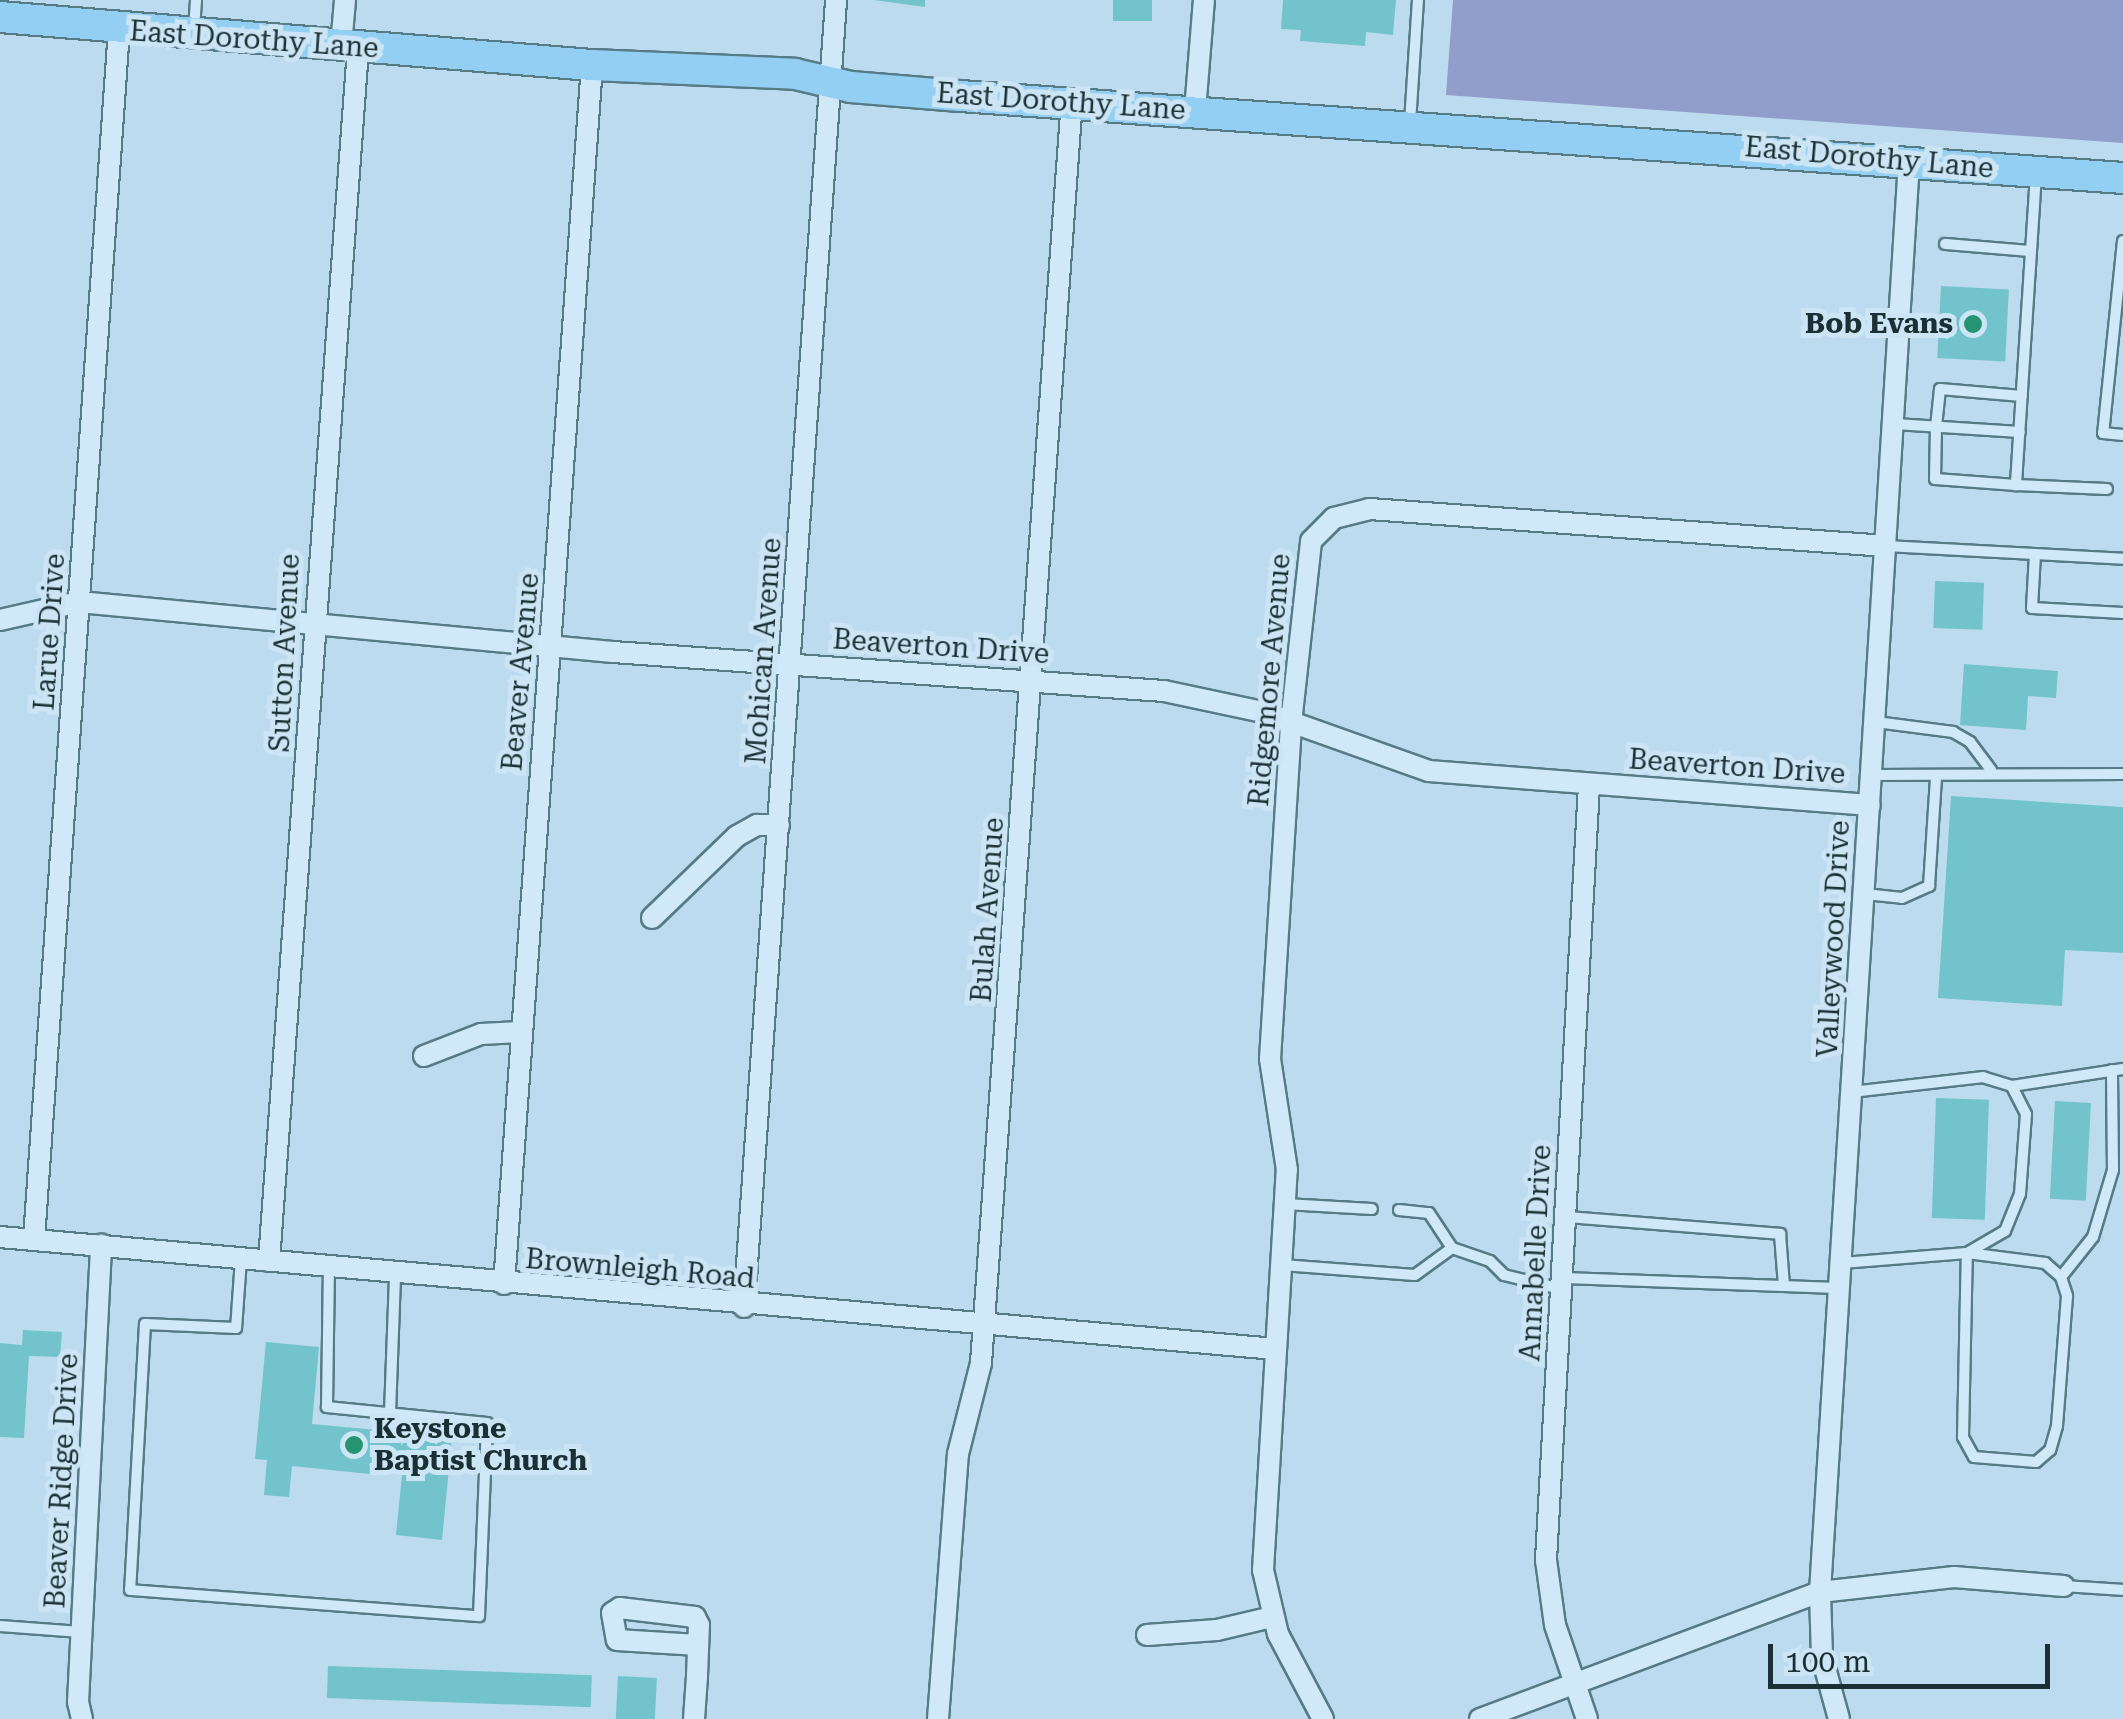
<!DOCTYPE html>
<style>
body{margin:0}
#map{position:relative;width:2123px;height:1719px;overflow:hidden;background:#bddbee;font-family:"Roboto Serif",serif}
div>[style]{position:absolute}
.green>*{inset:0;background:#919dcb}
.building>*{inset:0;background:#72c3cc;transform-origin:0 0}
.roads{filter:drop-shadow(2px 0 #567b85) drop-shadow(-2px 0 #567b85) drop-shadow(0 2px #567b85) drop-shadow(0 -2px #567b85)}
.lane>*{height:10px;margin:-5px;padding:0 5px;transform-origin:5px;border-radius:5px;background:#d0e9f9}
.street>*{height:20px;margin:-10px;padding:0 10px;transform-origin:10px;border-radius:10px;background:#d0e9f9}
.primary>*{height:30px;margin:-15px;padding:0 15px;transform-origin:15px;border-radius:15px;background:#93cff2}
.dots>*{width:28px;height:28px;translate:-50% -50%;box-sizing:border-box;border:5px solid #cce5f5;border-radius:50%}
span{translate:-50% -50%;white-space:nowrap;text-align:center;line-height:1.15;-webkit-text-stroke:10px #cce5f5;paint-order:stroke}
.street-label{font-size:28px;color:#1b3034}
.poi-label{font-size:28px;color:#1b3034;font-weight:700}
.right{translate:-100% -50%;text-align:right}
.left{translate:0 -50%;text-align:left}
.scale{position:absolute;left:1768px;top:1644px;width:282px;height:45px;box-sizing:border-box;border:5px solid #1b3034;border-top:0;padding-left:12px;font-size:30px;line-height:35px;white-space:nowrap;color:#1b3034;-webkit-text-stroke:8px #cce5f5;paint-order:stroke}
</style>
<div id="map">
<div class="green">
<i style="clip-path:polygon(1453px 0,2123px 0,2123px 143px,1446px 95px)"></i>
</div>
<div class="building">
<i style="clip-path:polygon(874px 0,925px 0,925px 7px)"></i>
<i style="left:1113px;top:0;width:39px;height:21px"></i>
<i style="clip-path:polygon(1283px 0,1396px 0,1393px 35px,1366px 32px,1365px 46px,1300px 41px,1301px 30px,1281px 29px)"></i>
<i style="left:1941px;top:286px;width:68px;height:72px;rotate:3deg"></i>
<i style="left:1935px;top:581px;width:49px;height:47px;rotate:2deg"></i>
<i style="clip-path:polygon(1964px 664px,2058px 671px,2056px 698px,2028px 696px,2026px 730px,1960px 725px)"></i>
<i style="clip-path:polygon(1951px 796px,2123px 807px,2123px 953px,2065px 950px,2062px 1006px,1938px 998px)"></i>
<i style="left:1936px;top:1098px;width:53px;height:120px;rotate:2deg"></i>
<i style="left:2055px;top:1101px;width:36px;height:98px;rotate:3deg"></i>
<i style="clip-path:polygon(23px 1330px,62px 1332px,60px 1357px,29px 1356px,24px 1438px,0 1437px,0 1343px,22px 1345px)"></i>
<i style="clip-path:polygon(266px 1342px,319px 1347px,312px 1424px,452px 1437px,442px 1540px,396px 1535px,404px 1455px,381px 1453px,379px 1475px,292px 1466px,289px 1497px,264px 1495px,267px 1460px,255px 1459px)"></i>
<i style="left:328px;top:1666px;width:264px;height:32px;rotate:2deg"></i>
<i style="left:618px;top:1676px;width:39px;height:43px;rotate:3deg"></i>
</div>
<div class="roads">
<div class="lane">
<i style="left:194px;top:29px;width:29px;rotate:-86deg"></i>
<i style="left:1410px;top:123px;width:123px;rotate:-86.3deg"></i>
<i style="left:2036px;top:174px;width:312px;rotate:93.7deg"></i>
<i style="left:2016px;top:485px;width:91px;rotate:2.5deg"></i>
<i style="left:2123px;top:241px;width:193px;rotate:95.9deg"></i>
<i style="left:2103px;top:433px;width:20px;rotate:6deg"></i>
<i style="left:1945px;top:244px;width:86px;rotate:4.7deg"></i>
<i style="left:1895px;top:424px;width:125px;rotate:3.7deg"></i>
<i style="left:2016px;top:485px;width:81px;rotate:-175.8deg"></i>
<i style="left:1935px;top:479px;width:52px;rotate:-88.9deg"></i>
<i style="left:1936px;top:427px;width:38px;rotate:-84deg"></i>
<i style="left:1940px;top:389px;width:82px;rotate:4.9deg"></i>
<i style="left:1886px;top:546px;width:237px;rotate:3.1deg"></i>
<i style="left:2035px;top:554px;width:54px;rotate:93.2deg"></i>
<i style="left:2032px;top:608px;width:91px;rotate:3.1deg"></i>
<i style="left:1876px;top:722px;width:78px;rotate:7.4deg"></i>
<i style="left:1953px;top:732px;width:20px;rotate:30deg"></i>
<i style="left:1970px;top:742px;width:35px;rotate:53deg"></i>
<i style="left:1872px;top:775px;width:251px;rotate:-0.2deg"></i>
<i style="left:1865px;top:894px;width:37px;rotate:6deg"></i>
<i style="left:1902px;top:898px;width:30px;rotate:-24deg"></i>
<i style="left:1929px;top:886px;width:109px;rotate:-86.3deg"></i>
<i style="left:2012px;top:1086px;width:112px;rotate:-8.7deg"></i>
<i style="left:1285px;top:1204px;width:87px;rotate:3.3deg"></i>
<i style="left:1399px;top:1210px;width:30px;rotate:6deg"></i>
<i style="left:1429px;top:1213px;width:42px;rotate:56.7deg"></i>
<i style="left:1452px;top:1248px;width:40px;rotate:18.9deg"></i>
<i style="left:1490px;top:1261px;width:20px;rotate:45deg"></i>
<i style="left:1504px;top:1275px;width:59px;rotate:13.8deg"></i>
<i style="left:1566px;top:1217px;width:215px;rotate:4.5deg"></i>
<i style="left:1780px;top:1234px;width:52px;rotate:85.6deg"></i>
<i style="left:1967px;top:1253px;width:79px;rotate:7.3deg"></i>
<i style="left:2045px;top:1263px;width:21px;rotate:41deg"></i>
<i style="left:2061px;top:1277px;width:20px;rotate:72deg"></i>
<i style="left:2067px;top:1296px;width:130px;rotate:94.4deg"></i>
<i style="left:2057px;top:1426px;width:25px;rotate:106deg"></i>
<i style="left:2050px;top:1450px;width:18px;rotate:139deg"></i>
<i style="left:2036px;top:1462px;width:62px;rotate:-175.4deg"></i>
<i style="left:1974px;top:1457px;width:23px;rotate:-119deg"></i>
<i style="left:1963px;top:1437px;width:184px;rotate:-88.8deg"></i>
<i style="left:241px;top:1259px;width:69px;rotate:94.1deg"></i>
<i style="left:236px;top:1328px;width:91px;rotate:-177.5deg"></i>
<i style="left:145px;top:1324px;width:266px;rotate:93.2deg"></i>
<i style="left:130px;top:1590px;width:350px;rotate:4.3deg"></i>
<i style="left:479px;top:1616px;width:193px;rotate:-87.6deg"></i>
<i style="left:487px;top:1423px;width:161px;rotate:-174.3deg"></i>
<i style="left:327px;top:1407px;width:140px;rotate:-89.2deg"></i>
<i style="left:1842px;top:1263px;width:125px;rotate:-4.6deg"></i>
<i style="left:1967px;top:1253px;width:44px;rotate:-30.1deg"></i>
<i style="left:2005px;top:1231px;width:40px;rotate:-68deg"></i>
<i style="left:2020px;top:1194px;width:80px;rotate:-85.7deg"></i>
<i style="left:2026px;top:1114px;width:31px;rotate:-117deg"></i>
<i style="left:2012px;top:1086px;width:30px;rotate:-163deg"></i>
<i style="left:1983px;top:1077px;width:132px;rotate:173.5deg"></i>
<i style="left:1282px;top:1265px;width:133px;rotate:4.3deg"></i>
<i style="left:1415px;top:1275px;width:46px;rotate:-36.1deg"></i>
<i style="left:2061px;top:1277px;width:51px;rotate:-51.3deg"></i>
<i style="left:2093px;top:1237px;width:70px;rotate:-73.4deg"></i>
<i style="left:2113px;top:1170px;width:100px;rotate:-90.6deg"></i>
<i style="left:1563px;top:1278px;width:276px;rotate:2.1deg"></i>
<i style="left:390px;top:1413px;width:139px;rotate:-87.9deg"></i>
<i style="left:2065px;top:1586px;width:58px;rotate:3.9deg"></i>
<i style="left:0;top:1626px;width:81px;rotate:4.2deg"></i>
</div>
<div class="street">
<i style="left:341px;top:46px;width:46px;rotate:-85deg"></i>
<i style="left:1195px;top:111px;width:111px;rotate:-85.4deg"></i>
<i style="left:0;top:620px;width:81px;rotate:-12.8deg"></i>
<i style="left:79px;top:602px;width:536px;rotate:5.35deg"></i>
<i style="left:613px;top:652px;width:552px;rotate:4.05deg"></i>
<i style="left:1164px;top:691px;width:101px;rotate:12deg"></i>
<i style="left:1263px;top:712px;width:176px;rotate:19.6deg"></i>
<i style="left:1429px;top:771px;width:442px;rotate:4.4deg"></i>
<i style="left:652px;top:918px;width:118px;rotate:-44deg"></i>
<i style="left:737px;top:836px;width:23px;rotate:-29deg"></i>
<i style="left:757px;top:825px;width:22px"></i>
<i style="left:424px;top:1056px;width:61px;rotate:-21.1deg"></i>
<i style="left:481px;top:1034px;width:39px;rotate:-3deg"></i>
<i style="left:0;top:1237px;width:1280px;rotate:5.02deg"></i>
<i style="left:34px;top:1239px;width:1212px;rotate:-85.98deg"></i>
<i style="left:269px;top:1261px;width:1216px;rotate:-85.8deg"></i>
<i style="left:504px;top:1284px;width:1222px;rotate:-85.87deg"></i>
<i style="left:744px;top:1307px;width:1310px;rotate:-85.97deg"></i>
<i style="left:1147px;top:1635px;width:70px;rotate:-4.1deg"></i>
<i style="left:1217px;top:1630px;width:57px;rotate:-13.3deg"></i>
<i style="left:82px;top:1719px;width:17px;rotate:-103deg"></i>
<i style="left:78px;top:1702px;width:458px;rotate:-87.1deg"></i>
<i style="left:694px;top:1719px;width:43px;rotate:-86deg"></i>
<i style="left:697px;top:1676px;width:51px;rotate:-87.8deg"></i>
<i style="left:699px;top:1625px;width:9px;rotate:-117deg"></i>
<i style="left:695px;top:1617px;width:76px;rotate:-173.2deg"></i>
<i style="left:620px;top:1608px;width:9px;rotate:148deg"></i>
<i style="left:612px;top:1613px;width:27px;rotate:80deg"></i>
<i style="left:617px;top:1640px;width:81px;rotate:3.5deg"></i>
<i style="left:938px;top:1719px;width:266px;rotate:-85.7deg"></i>
<i style="left:958px;top:1454px;width:94px;rotate:-75.8deg"></i>
<i style="left:981px;top:1363px;width:1265px;rotate:-85.88deg"></i>
<i style="left:1323px;top:1719px;width:96px;rotate:-117.9deg"></i>
<i style="left:1278px;top:1634px;width:66px;rotate:-103.2deg"></i>
<i style="left:1263px;top:1570px;width:401px;rotate:-86.6deg"></i>
<i style="left:1287px;top:1170px;width:112px;rotate:-98.7deg"></i>
<i style="left:1270px;top:1059px;width:337px;rotate:-86.4deg"></i>
<i style="left:1291px;top:723px;width:183px;rotate:-83.7deg"></i>
<i style="left:1311px;top:541px;width:33px;rotate:-45deg"></i>
<i style="left:1334px;top:518px;width:36px;rotate:-14deg"></i>
<i style="left:1369px;top:509px;width:518px;rotate:4.09deg"></i>
<i style="left:1480px;top:1719px;width:363px;rotate:-20.5deg"></i>
<i style="left:1820px;top:1592px;width:135px;rotate:-6.4deg"></i>
<i style="left:1954px;top:1577px;width:110px;rotate:4.7deg"></i>
<i style="left:1587px;top:1719px;width:99px;rotate:-108.8deg"></i>
<i style="left:1555px;top:1625px;width:66px;rotate:-97.9deg"></i>
<i style="left:1546px;top:1560px;width:776px;rotate:-86.82deg"></i>
<i style="left:1839px;top:1719px;width:64px;rotate:-105.3deg"></i>
<i style="left:1822px;top:1657px;width:65px;rotate:-91.8deg"></i>
<i style="left:1820px;top:1592px;width:1434px;rotate:-86.44deg"></i>
</div>
<div class="primary">
<i style="left:0;top:17px;width:594px;rotate:4.64deg"></i>
<i style="left:592px;top:65px;width:203px;rotate:2.5deg"></i>
<i style="left:795px;top:74px;width:57px;rotate:13.1deg"></i>
<i style="left:851px;top:87px;width:109px;rotate:4.7deg"></i>
<i style="left:960px;top:96px;width:1166px;rotate:4.03deg"></i>
</div>
</div>
<div class="dots">
<i style="left:1973px;top:324px;background:#269470"></i>
<i style="left:354px;top:1445px;background:#269470"></i>
</div>
<div class="street-label">
<span style="left:254px;top:40px;rotate:4deg">East Dorothy Lane</span>
<span style="left:1061px;top:102px;rotate:4deg">East Dorothy Lane</span>
<span style="left:1869px;top:158px;rotate:5deg">East Dorothy Lane</span>
<span style="left:50px;top:632px;rotate:-86deg">Larue Drive</span>
<span style="left:941px;top:647px;rotate:4deg">Beaverton Drive</span>
<span style="left:764px;top:651px;rotate:-86deg">Mohican Avenue</span>
<span style="left:285px;top:653px;rotate:-87deg">Sutton Avenue</span>
<span style="left:521px;top:672px;rotate:-85deg">Beaver Avenue</span>
<span style="left:1270px;top:680px;rotate:-85deg">Ridgemore Avenue</span>
<span style="left:1737px;top:767px;rotate:4deg">Beaverton Drive</span>
<span style="left:988px;top:910px;rotate:-86deg">Bulah Avenue</span>
<span style="left:1834px;top:939px;rotate:-87deg">Valleywood Drive</span>
<span style="left:1536px;top:1253px;rotate:-87deg">Annabelle Drive</span>
<span style="left:640px;top:1269px;rotate:5deg">Brownleigh Road</span>
<span style="left:62px;top:1481px;rotate:-87deg">Beaver Ridge Drive</span>
</div>
<div class="poi-label">
<span class="right" style="left:1953px;top:324px">Bob Evans</span>
<span class="left" style="left:374px;top:1445px">Keystone<br>Baptist Church</span>
</div>
<div class="scale">100 m</div>
</div>
